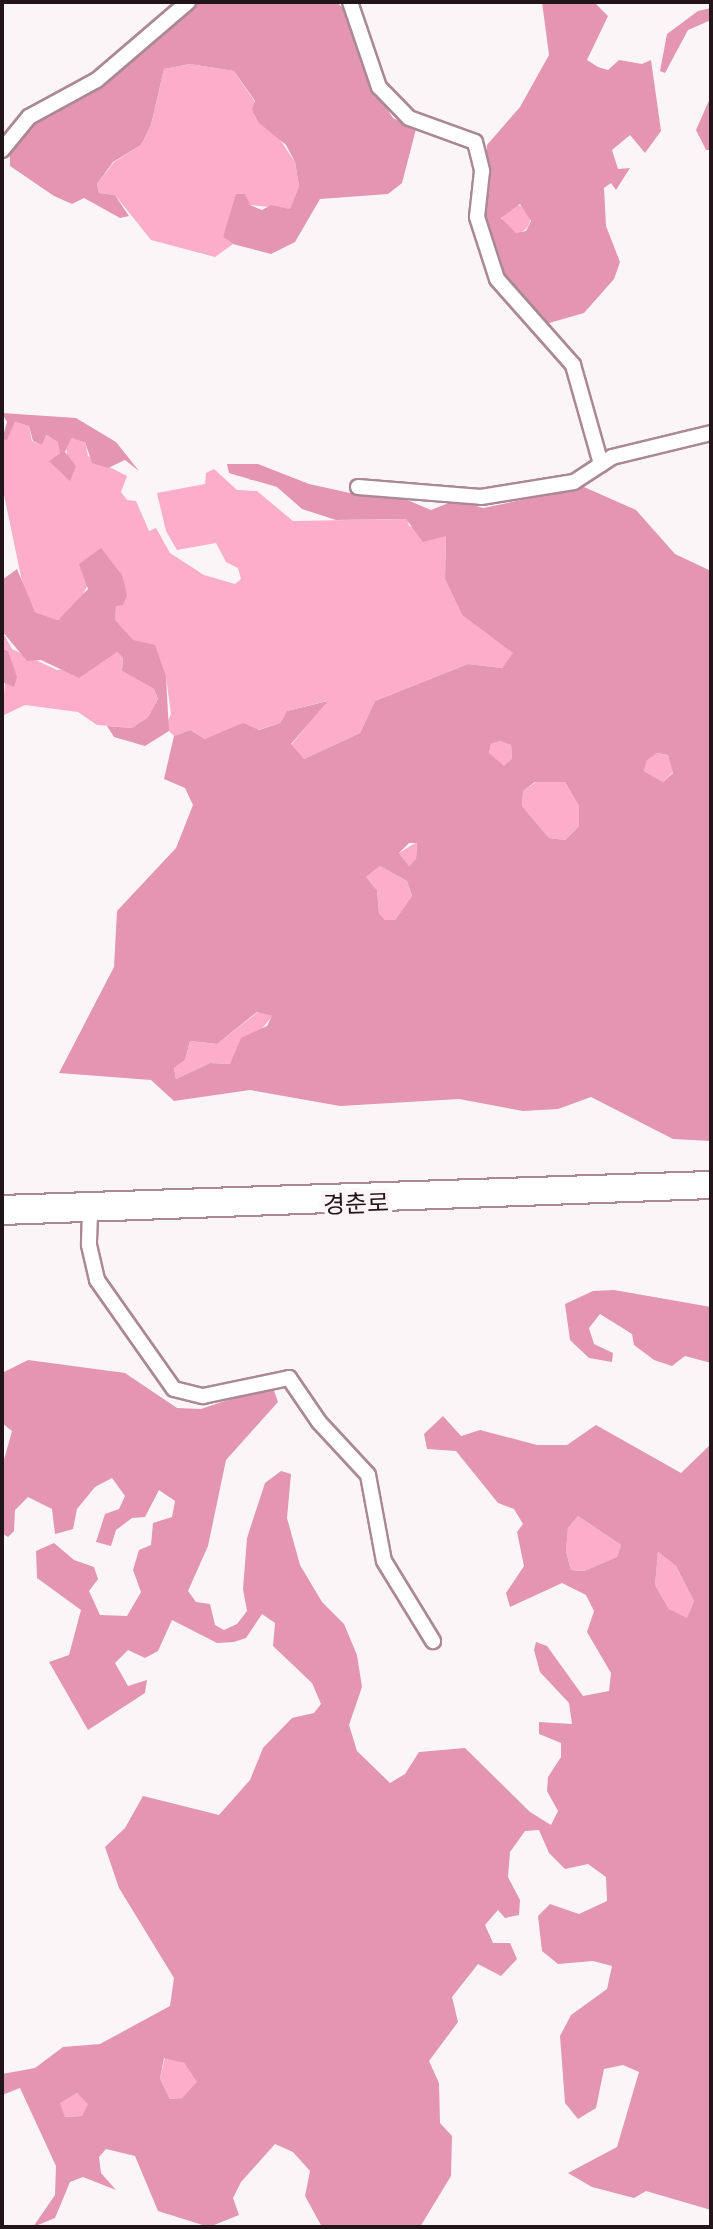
<!DOCTYPE html>
<meta charset="utf-8">
<style>
body{margin:0}
#map{position:relative;width:713px;height:2229px;overflow:hidden;background:#fcf5f7;font-family:Ubuntu,"Noto Sans KR",sans-serif}
div>[style]{position:absolute}
.green>*{inset:0;background:#fcadca}
.round{border-radius:50%}
.forest>*{inset:0;background:#e395b2}
.roads{filter:drop-shadow(2px 0 #aa8894) drop-shadow(-2px 0 #aa8894) drop-shadow(0 2px #aa8894) drop-shadow(0 -2px #aa8894)}
.minor>*{height:14px;margin:-7px;padding:0 7px;transform-origin:7px;border-radius:7px;background:#fff}
span{translate:-50% -50%;white-space:nowrap;text-align:center;line-height:1.15;-webkit-text-stroke:8px #fcf5f7;paint-order:stroke}
.street-label{font-size:24px;color:#21151a}
.frame{position:absolute;inset:0;border:4px solid #21151a;pointer-events:none}
</style>
<div id="map">
<div class="green">
<i style="clip-path:polygon(190px 64px,234px 71px,295px 162px,299px 186px,290px 209px,250px 205px,234px 211px,223px 237px,233px 244px,215px 257px,151px 240px,115px 195px,99px 193px,97px 184px,114px 162px,141px 145px,151px 125px,164px 69px)"></i>
<i class="round" style="left:502px;top:205px;width:28px;height:28px"></i>
<i style="clip-path:polygon(15px 422px,29px 426px,32px 441px,42px 445px,45px 435px,59px 442px,60px 453px,49px 461px,67px 459px,66px 442px,71px 438px,85px 441px,88px 456px,127px 476px,121px 492px,127px 500px,136px 501px,149px 531px,156px 528px,170px 553px,204px 575px,235px 584px,241px 579px,238px 568px,226px 562px,216px 543px,177px 550px,166px 531px,157px 493px,205px 484px,206px 473px,214px 469px,237px 490px,257px 491px,293px 521px,407px 519px,409px 526px,446px 535px,445px 579px,462px 615px,514px 653px,502px 668px,468px 664px,375px 701px,360px 733px,304px 759px,291px 745px,327px 701px,287px 711px,280px 723px,258px 730px,205px 739px,190px 730px,174px 736px,165px 727px,171px 714px,166px 677px,124px 633px,115px 620px,116px 605px,89px 582px,82px 597px,58px 620px,35px 612px,24px 591px,2px 485px,2px 439px,7px 439px)"></i>
<i style="clip-path:polygon(2px 631px,12px 649px,57px 670px,89px 668px,117px 652px,123px 658px,122px 671px,154px 689px,158px 699px,148px 717px,132px 728px,97px 725px,78px 712px,25px 705px,2px 716px,8px 651px,2px 648px)"></i>
<i style="clip-path:polygon(500px 741px,511px 745px,512px 760px,504px 767px,494px 763px,489px 753px,491px 744px)"></i>
<i style="clip-path:polygon(657px 753px,668px 755px,673px 772px,663px 782px,644px 771px,647px 759px)"></i>
<i style="clip-path:polygon(536px 782px,565px 782px,579px 806px,579px 826px,565px 840px,549px 838px,522px 806px,523px 791px)"></i>
<i style="clip-path:polygon(417px 842px,416px 860px,409px 866px,399px 853px)"></i>
<i style="clip-path:polygon(380px 866px,407px 881px,412px 896px,395px 920px,385px 920px,379px 913px,377px 890px,366px 877px)"></i>
<i style="clip-path:polygon(258px 1012px,273px 1016px,230px 1064px,210px 1063px,176px 1079px,174px 1068px,185px 1060px,190px 1041px,217px 1044px)"></i>
<i style="clip-path:polygon(578px 1516px,621px 1545px,617px 1557px,584px 1571px,571px 1570px,566px 1552px,568px 1528px)"></i>
<i style="clip-path:polygon(658px 1552px,676px 1566px,694px 1601px,687px 1619px,669px 1609px,655px 1585px)"></i>
<i style="clip-path:polygon(165px 2057px,184px 2063px,198px 2083px,182px 2098px,170px 2099px,160px 2079px)"></i>
<i style="clip-path:polygon(77px 2093px,89px 2104px,82px 2116px,65px 2117px,59px 2103px)"></i>
</div>
<div class="forest">
<i style="clip-path:polygon(200px 2px,336px 2px,343px 8px,370px 83px,393px 118px,416px 129px,402px 183px,388px 194px,320px 199px,295px 242px,271px 254px,233px 244px,223px 237px,236px 194px,245px 194px,250px 205px,262px 210px,271px 205px,290px 209px,299px 186px,295px 162px,286px 145px,259px 123px,252px 110px,255px 101px,234px 71px,190px 64px,164px 69px,151px 125px,141px 145px,113px 162px,97px 184px,99px 193px,115px 195px,129px 216px,120px 218px,84px 198px,72px 204px,54px 196px,10px 166px,10px 149px,44px 111px)"></i>
<i style="clip-path:polygon(evenodd,542px 2px,594px 2px,608px 16px,587px 60px,598px 67px,608px 70px,619px 60px,642px 64px,651px 60px,661px 131px,645px 153px,630px 135px,612px 150px,618px 169px,630px 168px,616px 190px,611px 183px,604px 188px,606px 226px,620px 262px,614px 279px,584px 313px,549px 323px,534px 317px,513px 293px,481px 222px,487px 145px,520px 107px,549px 55px,542px 2px,520px 204px,531px 221px,526px 231px,516px 233px,501px 218px,520px 204px)"></i>
<i style="clip-path:polygon(711px 8px,711px 20px,688px 30px,665px 73px,660px 71px,667px 34px,698px 11px)"></i>
<i style="clip-path:polygon(711px 96px,711px 150px,706px 150px,696px 130px)"></i>
<i style="clip-path:polygon(2px 413px,76px 418px,116px 442px,139px 471px,125px 460px,108px 468px,92px 463px,85px 442px,71px 438px,65px 452px,76px 466px,70px 481px,49px 461px,60px 453px,58px 442px,46px 435px,42px 445px,33px 441px,29px 426px,15px 422px,7px 440px,2px 439px,7px 422px)"></i>
<i style="clip-path:polygon(evenodd,227px 464px,258px 464px,309px 484px,350px 493px,393px 494px,431px 510px,456px 500px,483px 508px,584px 487px,636px 510px,675px 554px,711px 571px,711px 1141px,673px 1139px,591px 1097px,558px 1109px,523px 1111px,459px 1099px,340px 1106px,250px 1090px,174px 1101px,151px 1080px,59px 1073px,114px 967px,117px 911px,176px 848px,193px 805px,185px 788px,164px 779px,174px 736px,190px 730px,205px 739px,243px 723px,259px 730px,280px 723px,287px 711px,328px 701px,291px 744px,304px 759px,360px 733px,375px 701px,468px 664px,502px 668px,513px 653px,462px 615px,445px 579px,446px 536px,423px 542px,406px 519px,336px 520px,302px 509px,277px 487px,229px 473px,227px 464px,500px 741px,511px 745px,512px 759px,504px 766px,489px 753px,491px 744px,500px 741px,227px 464px,657px 753px,668px 755px,673px 773px,663px 782px,644px 771px,647px 760px,657px 753px,227px 464px,535px 782px,565px 782px,579px 806px,579px 826px,565px 840px,549px 838px,522px 806px,523px 791px,535px 782px,227px 464px,409px 843px,417px 843px,416px 859px,409px 866px,399px 853px,409px 843px,227px 464px,380px 866px,407px 881px,412px 896px,395px 920px,385px 920px,379px 913px,377px 890px,366px 877px,380px 866px,227px 464px,257px 1012px,272px 1016px,267px 1026px,241px 1038px,230px 1064px,210px 1063px,176px 1079px,174px 1068px,185px 1060px,190px 1041px,217px 1044px,257px 1012px)"></i>
<i style="clip-path:polygon(101px 548px,122px 575px,127px 595px,123px 605px,116px 606px,115px 620px,133px 640px,155px 645px,166px 677px,169px 731px,145px 746px,114px 737px,107px 726px,132px 728px,148px 717px,158px 699px,154px 689px,122px 671px,123px 658px,117px 652px,79px 678px,41px 660px,27px 661px,2px 631px,2px 580px,17px 569px,35px 612px,58px 620px,88px 589px,79px 564px)"></i>
<i style="clip-path:polygon(2px 648px,8px 651px,17px 677px,14px 687px,2px 682px)"></i>
<i style="clip-path:polygon(614px 1290px,711px 1307px,711px 1363px,685px 1356px,672px 1366px,654px 1360px,634px 1345px,632px 1334px,600px 1314px,589px 1328px,594px 1344px,613px 1353px,612px 1362px,589px 1358px,570px 1340px,565px 1304px,593px 1291px)"></i>
<i style="clip-path:polygon(evenodd,28px 1360px,125px 1373px,177px 1408px,201px 1409px,272px 1385px,278px 1402px,226px 1460px,208px 1546px,188px 1591px,196px 1602px,210px 1604px,215px 1625px,224px 1630px,237px 1624px,247px 1611px,243px 1589px,247px 1538px,265px 1483px,281px 1471px,291px 1474px,287px 1518px,300px 1565px,322px 1602px,344px 1624px,357px 1655px,362px 1687px,349px 1725px,357px 1751px,390px 1783px,405px 1774px,419px 1752px,465px 1748px,530px 1812px,551px 1825px,558px 1811px,547px 1791px,548px 1777px,561px 1757px,561px 1743px,539px 1734px,539px 1722px,572px 1724px,569px 1703px,540px 1672px,534px 1650px,536px 1642px,547px 1646px,583px 1696px,609px 1691px,611px 1673px,587px 1632px,594px 1611px,586px 1595px,562px 1583px,510px 1607px,506px 1593px,524px 1566px,517px 1532px,523px 1524px,514px 1509px,498px 1503px,456px 1451px,427px 1449px,424px 1434px,443px 1416px,461px 1436px,480px 1430px,537px 1445px,567px 1445px,596px 1425px,681px 1473px,711px 1444px,711px 2210px,646px 2191px,634px 2198px,592px 2187px,568px 2173px,617px 2147px,639px 2072px,623px 2065px,604px 2069px,596px 2108px,578px 2119px,565px 2103px,560px 2036px,571px 2015px,607px 1989px,612px 1966px,593px 1961px,558px 1964px,542px 1951px,538px 1916px,550px 1904px,579px 1914px,607px 1901px,606px 1877px,588px 1864px,565px 1869px,549px 1853px,539px 1830px,525px 1831px,510px 1852px,508px 1877px,520px 1900px,519px 1915px,505px 1918px,498px 1910px,485px 1925px,493px 1943px,510px 1943px,517px 1959px,501px 1976px,478px 1964px,452px 1997px,458px 2022px,429px 2061px,439px 2083px,440px 2123px,452px 2136px,451px 2176px,420px 2227px,322px 2227px,305px 2196px,310px 2171px,293px 2152px,275px 2144px,241px 2182px,233px 2198px,239px 2215px,209px 2227px,158px 2211px,135px 2156px,106px 2149px,99px 2157px,101px 2173px,116px 2190px,83px 2177px,70px 2182px,55px 2218px,33px 2227px,55px 2195px,56px 2166px,20px 2088px,2px 2095px,2px 2074px,35px 2068px,63px 2047px,100px 2044px,170px 2006px,174px 1978px,119px 1888px,105px 1847px,125px 1828px,143px 1796px,219px 1815px,250px 1780px,263px 1748px,292px 1718px,314px 1713px,321px 1704px,312px 1683px,273px 1646px,275px 1623px,262px 1614px,246px 1638px,234px 1642px,217px 1643px,172px 1620px,158px 1651px,145px 1658px,128px 1650px,115px 1663px,128px 1686px,147px 1680px,145px 1693px,88px 1730px,49px 1662px,69px 1655px,81px 1610px,37px 1578px,36px 1551px,54px 1543px,74px 1560px,94px 1567px,98px 1579px,89px 1591px,100px 1615px,127px 1616px,141px 1592px,133px 1570px,139px 1550px,151px 1545px,153px 1523px,172px 1517px,175px 1501px,159px 1490px,145px 1517px,132px 1518px,116px 1530px,111px 1546px,96px 1542px,105px 1514px,119px 1509px,125px 1496px,112px 1478px,95px 1487px,77px 1509px,73px 1529px,55px 1534px,52px 1509px,28px 1497px,15px 1510px,14px 1531px,8px 1537px,2px 1533px,2px 1467px,12px 1431px,2px 1423px,2px 1373px,28px 1360px,578px 1516px,621px 1545px,617px 1557px,584px 1571px,571px 1570px,566px 1552px,568px 1528px,578px 1516px,28px 1360px,658px 1552px,676px 1566px,694px 1601px,687px 1618px,669px 1609px,655px 1585px,658px 1552px,28px 1360px,164px 2058px,184px 2063px,197px 2082px,182px 2098px,170px 2099px,160px 2079px,164px 2058px,28px 1360px,77px 2093px,88px 2104px,82px 2116px,65px 2117px,60px 2103px,77px 2093px)"></i>
</div>
<div class="roads">
<div class="minor">
<i style="left:350px;top:2px;width:90px;rotate:71.2deg"></i>
<i style="left:379px;top:87px;width:43px;rotate:45.9deg"></i>
<i style="left:409px;top:118px;width:70px;rotate:20deg"></i>
<i style="left:475px;top:142px;width:30px;rotate:76deg"></i>
<i style="left:482px;top:171px;width:46px;rotate:96.2deg"></i>
<i style="left:477px;top:217px;width:65px;rotate:72.1deg"></i>
<i style="left:497px;top:279px;width:115px;rotate:48.5deg"></i>
<i style="left:573px;top:365px;width:103px;rotate:74.2deg"></i>
<i style="left:2px;top:150px;width:43px;rotate:-50.7deg"></i>
<i style="left:29px;top:117px;width:77px;rotate:-28.6deg"></i>
<i style="left:97px;top:80px;width:120px;rotate:-40.6deg"></i>
<i style="left:358px;top:487px;width:123px;rotate:4.6deg"></i>
<i style="left:481px;top:497px;width:94px;rotate:-9.2deg"></i>
<i style="left:574px;top:482px;width:45px;rotate:-33.3deg"></i>
<i style="left:612px;top:457px;width:102px;rotate:-13.6deg"></i>
<i style="left:2px;top:1203px;width:709px;rotate:-1.94deg"></i>
<i style="left:90px;top:1213px;width:32px;rotate:92deg"></i>
<i style="left:89px;top:1245px;width:36px;rotate:77deg"></i>
<i style="left:97px;top:1280px;width:133px;rotate:54.8deg"></i>
<i style="left:174px;top:1389px;width:30px;rotate:14deg"></i>
<i style="left:203px;top:1396px;width:88px;rotate:-11.8deg"></i>
<i style="left:289px;top:1378px;width:53px;rotate:55.7deg"></i>
<i style="left:319px;top:1422px;width:72px;rotate:47.2deg"></i>
<i style="left:368px;top:1475px;width:87px;rotate:79.5deg"></i>
<i style="left:384px;top:1561px;width:94px;rotate:58.5deg"></i>
<i style="left:2px;top:1217px;width:709px;rotate:-2.1deg"></i>
</div>
</div>
<div class="street-label">
<span style="left:356px;top:1204px;rotate:-2deg">경춘로</span>
</div>
<div class="frame"></div>
</div>
